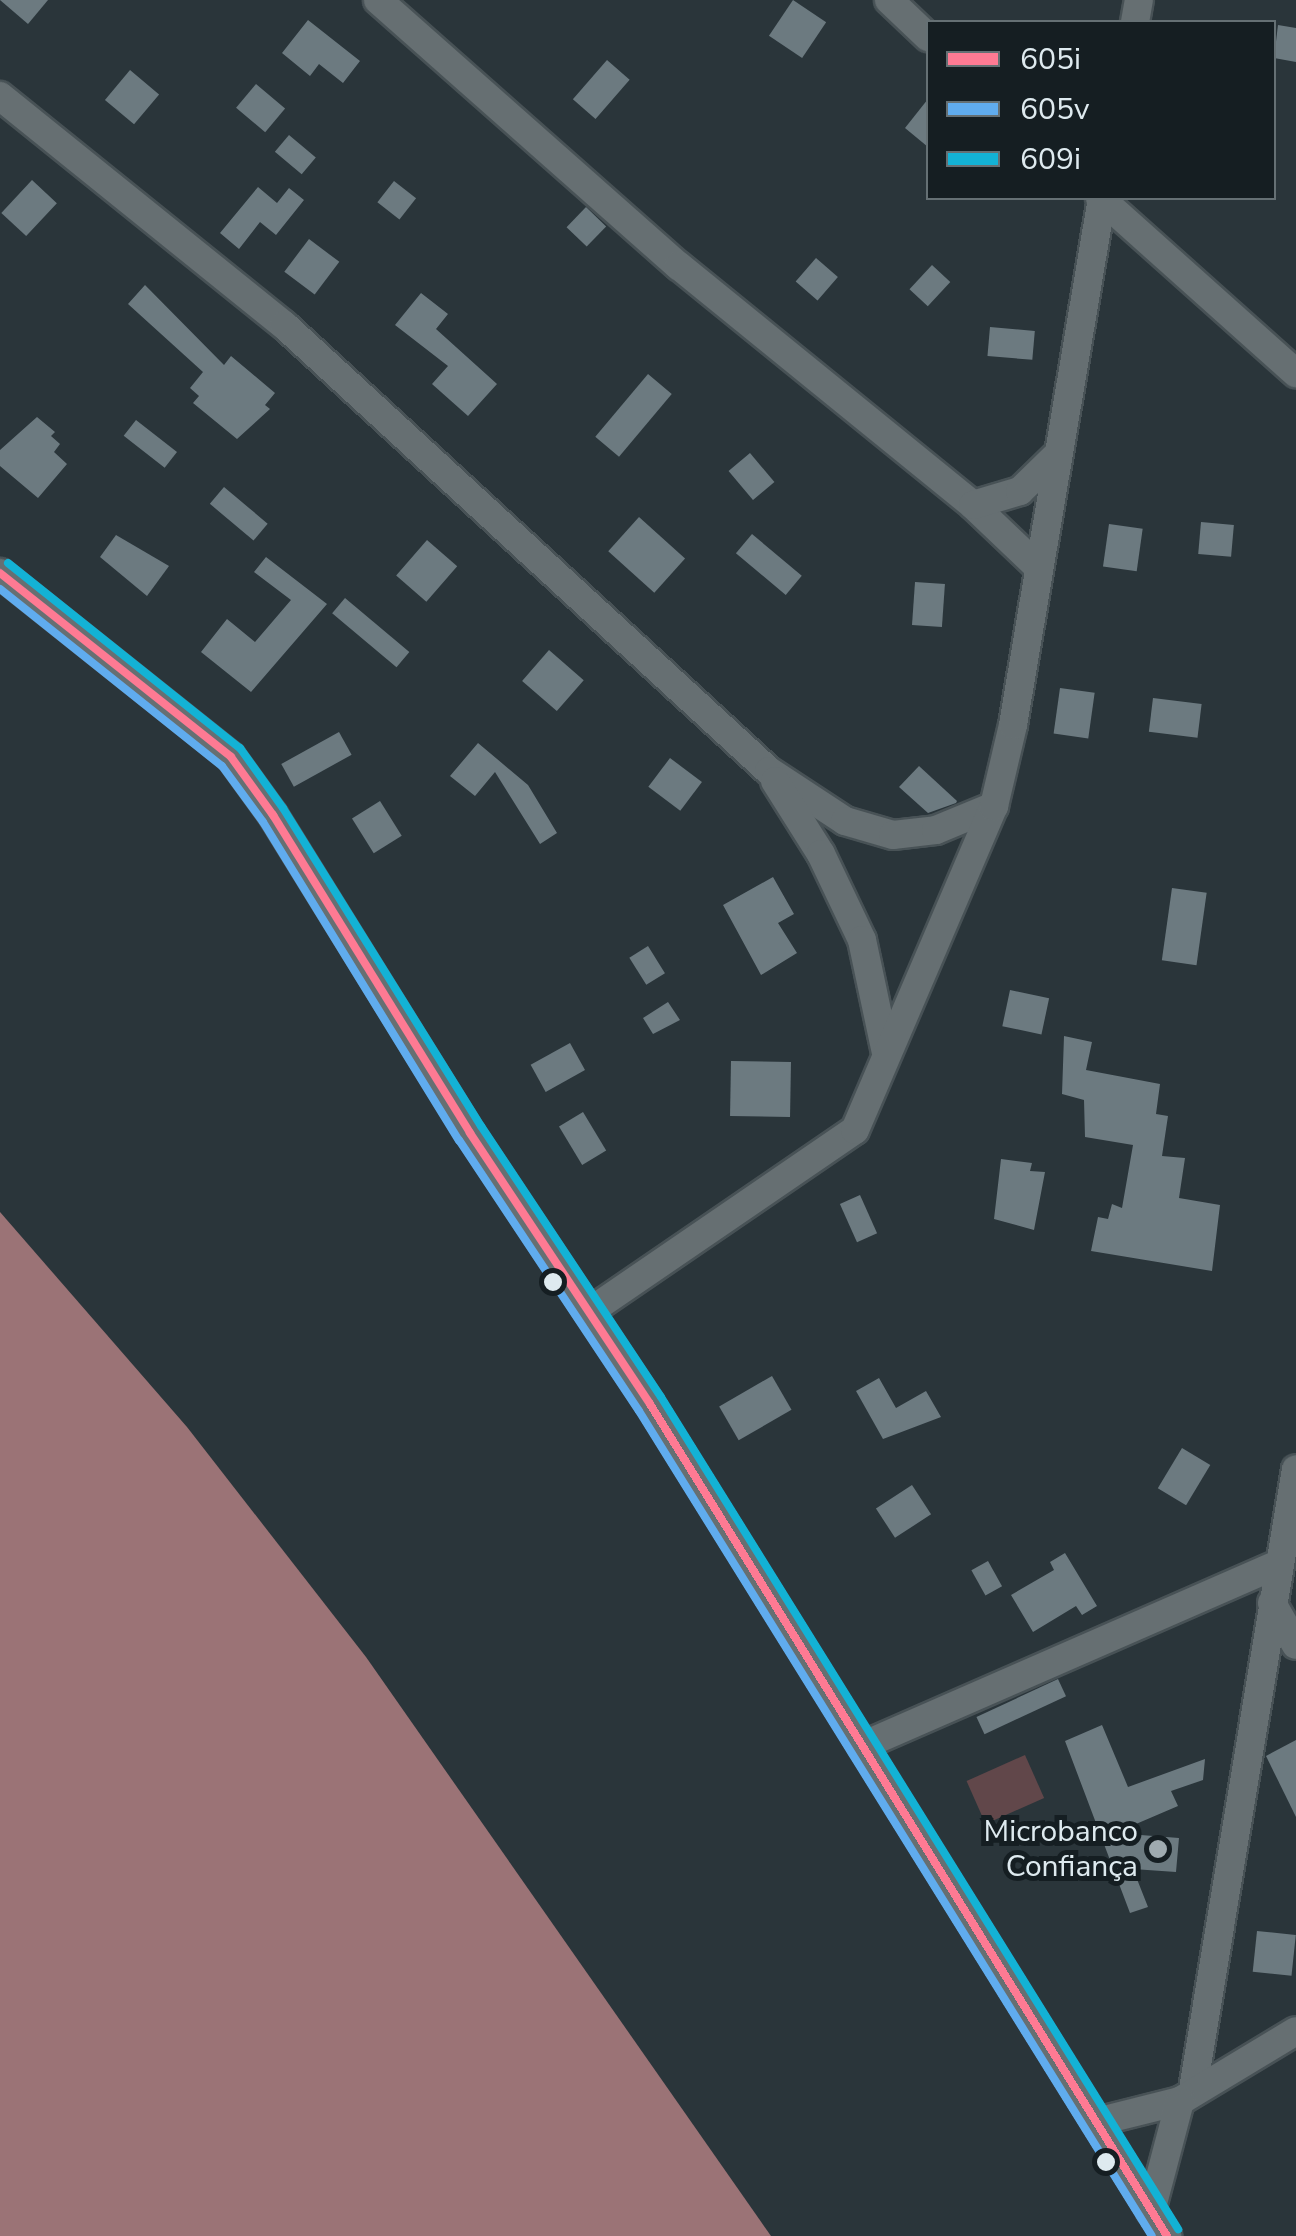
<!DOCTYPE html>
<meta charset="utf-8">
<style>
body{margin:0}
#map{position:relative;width:1296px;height:2236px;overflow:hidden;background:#2a353a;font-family:"Nunito Sans",sans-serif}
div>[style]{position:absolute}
.green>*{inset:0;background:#61474a;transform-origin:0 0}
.water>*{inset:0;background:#9b7376}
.building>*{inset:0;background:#6c7a80;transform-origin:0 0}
.roads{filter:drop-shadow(2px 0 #485256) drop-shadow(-2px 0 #485256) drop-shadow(0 2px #485256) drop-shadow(0 -2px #485256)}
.minor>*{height:28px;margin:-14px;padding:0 14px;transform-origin:14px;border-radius:14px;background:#666f72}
.bus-1>*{height:8px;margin:-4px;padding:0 4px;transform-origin:4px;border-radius:4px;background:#fe7a93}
.bus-2>*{height:8px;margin:-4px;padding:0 4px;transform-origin:4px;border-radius:4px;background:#60acee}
.bus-3>*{height:8px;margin:-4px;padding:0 4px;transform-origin:4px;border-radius:4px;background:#13b2d5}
.dots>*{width:28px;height:28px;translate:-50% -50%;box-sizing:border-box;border:5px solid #151e22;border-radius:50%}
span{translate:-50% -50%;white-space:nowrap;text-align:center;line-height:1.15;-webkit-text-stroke:10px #151e22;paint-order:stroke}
.poi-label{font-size:30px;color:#deeaef}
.right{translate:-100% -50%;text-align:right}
.legend{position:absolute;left:926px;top:20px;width:350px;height:180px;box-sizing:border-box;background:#151e22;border:2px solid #657074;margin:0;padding:12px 18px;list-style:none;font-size:30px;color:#deeaef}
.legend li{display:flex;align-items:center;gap:20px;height:50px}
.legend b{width:50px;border:2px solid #657074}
</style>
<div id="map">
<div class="green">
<i style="left:1025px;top:1755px;width:47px;height:64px;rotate:66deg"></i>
</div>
<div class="water">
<i style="clip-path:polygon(0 1212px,187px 1427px,366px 1657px,771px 2236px,0 2236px)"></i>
</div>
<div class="building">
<i style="clip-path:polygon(0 0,48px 0,28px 24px)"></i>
<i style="left:793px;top:0;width:40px;height:43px;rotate:34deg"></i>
<i style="clip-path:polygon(308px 20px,360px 61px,343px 83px,319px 64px,310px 76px,282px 53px)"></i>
<i style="clip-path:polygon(1278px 25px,1296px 28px,1296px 62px,1274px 58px)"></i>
<i style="left:607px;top:60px;width:30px;height:52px;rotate:41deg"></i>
<i style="left:130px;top:70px;width:38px;height:39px;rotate:40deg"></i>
<i style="left:256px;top:84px;width:38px;height:31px;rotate:40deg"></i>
<i style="clip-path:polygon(928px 99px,928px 147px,905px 128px)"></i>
<i style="left:289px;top:135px;width:35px;height:22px;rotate:40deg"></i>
<i style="left:32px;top:180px;width:34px;height:45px;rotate:43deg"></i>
<i style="left:394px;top:181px;width:28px;height:27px;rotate:38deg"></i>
<i style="clip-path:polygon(258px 187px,277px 203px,289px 188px,304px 200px,276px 235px,260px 222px,239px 249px,220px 233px)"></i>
<i style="left:586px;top:207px;width:28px;height:28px;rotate:44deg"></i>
<i style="left:309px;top:239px;width:38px;height:41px;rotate:37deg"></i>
<i style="left:816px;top:258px;width:29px;height:31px;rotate:41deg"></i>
<i style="left:932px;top:265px;width:25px;height:33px;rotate:43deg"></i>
<i style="clip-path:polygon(145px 285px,224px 365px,231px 356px,275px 393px,265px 405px,270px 409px,237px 439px,193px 403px,199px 396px,190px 388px,203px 372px,128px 304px)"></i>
<i style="clip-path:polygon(421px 293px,448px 314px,436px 329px,497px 384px,468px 416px,432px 384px,448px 366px,395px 325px)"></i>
<i style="left:990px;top:327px;width:45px;height:29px;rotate:5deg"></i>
<i style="left:648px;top:374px;width:31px;height:82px;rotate:40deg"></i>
<i style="clip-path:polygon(37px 417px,55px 432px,51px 436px,60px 444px,54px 452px,67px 464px,38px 498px,0 466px,0 450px)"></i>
<i style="left:136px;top:420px;width:52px;height:20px;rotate:38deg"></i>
<i style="left:750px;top:453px;width:38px;height:28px;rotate:50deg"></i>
<i style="left:224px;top:487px;width:57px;height:22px;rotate:40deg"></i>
<i style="left:639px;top:517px;width:62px;height:46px;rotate:42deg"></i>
<i style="left:1201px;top:522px;width:33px;height:32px;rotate:5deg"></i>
<i style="left:1109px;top:524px;width:34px;height:43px;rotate:8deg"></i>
<i style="left:752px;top:534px;width:65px;height:25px;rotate:40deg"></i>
<i style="clip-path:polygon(116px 535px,169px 566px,147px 596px,100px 557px)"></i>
<i style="left:427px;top:540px;width:40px;height:47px;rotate:41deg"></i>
<i style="clip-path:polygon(266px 557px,327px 604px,251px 692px,201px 652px,227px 619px,255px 642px,291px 600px,254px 572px)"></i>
<i style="left:915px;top:582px;width:30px;height:43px;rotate:4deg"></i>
<i style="left:345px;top:598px;width:84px;height:20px;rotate:40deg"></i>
<i style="left:549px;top:650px;width:46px;height:41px;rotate:41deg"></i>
<i style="left:1060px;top:688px;width:35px;height:46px;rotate:8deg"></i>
<i style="left:1153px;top:698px;width:49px;height:34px;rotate:7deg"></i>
<i style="left:339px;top:732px;width:26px;height:66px;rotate:61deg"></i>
<i style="clip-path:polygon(478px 743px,528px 785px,557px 833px,540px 844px,495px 772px,475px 796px,450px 776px)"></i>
<i style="left:670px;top:758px;width:40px;height:36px;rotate:37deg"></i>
<i style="clip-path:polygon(919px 766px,957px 801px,956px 803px,928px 813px,899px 787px)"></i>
<i style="left:380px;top:801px;width:41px;height:33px;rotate:58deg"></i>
<i style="clip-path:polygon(773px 877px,794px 914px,778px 923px,797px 953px,761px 975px,723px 905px)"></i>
<i style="left:1172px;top:888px;width:35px;height:73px;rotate:8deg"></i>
<i style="left:648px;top:946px;width:32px;height:22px;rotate:58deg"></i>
<i style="left:1010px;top:990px;width:40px;height:37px;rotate:12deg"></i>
<i style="clip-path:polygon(668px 1002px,680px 1020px,653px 1034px,643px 1018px)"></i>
<i style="clip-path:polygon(1064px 1036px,1092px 1042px,1086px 1070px,1160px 1084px,1156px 1114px,1168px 1116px,1162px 1156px,1185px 1158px,1179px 1198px,1220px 1205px,1212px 1271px,1091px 1251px,1098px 1217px,1108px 1219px,1112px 1204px,1122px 1208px,1133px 1145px,1085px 1137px,1084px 1100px,1062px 1094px)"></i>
<i style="left:570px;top:1043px;width:31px;height:45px;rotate:61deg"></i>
<i style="left:731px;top:1061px;width:60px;height:55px;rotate:1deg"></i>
<i style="left:583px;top:1112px;width:45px;height:28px;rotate:59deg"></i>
<i style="clip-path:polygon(1001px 1159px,1032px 1163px,1030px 1171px,1045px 1172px,1034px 1230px,994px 1219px)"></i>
<i style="left:860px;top:1195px;width:42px;height:22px;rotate:66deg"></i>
<i style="left:772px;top:1376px;width:39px;height:61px;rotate:60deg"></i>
<i style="clip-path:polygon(879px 1378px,896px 1408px,926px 1391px,941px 1417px,883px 1439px,856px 1391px)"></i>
<i style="left:1182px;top:1448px;width:33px;height:47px;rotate:31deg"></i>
<i style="left:912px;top:1485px;width:35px;height:43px;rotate:57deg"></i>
<i style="clip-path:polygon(1065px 1553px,1097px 1606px,1082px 1615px,1076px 1606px,1033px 1632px,1011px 1595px,1054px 1570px,1050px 1562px)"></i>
<i style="left:988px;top:1561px;width:29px;height:19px;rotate:61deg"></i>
<i style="left:1058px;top:1679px;width:19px;height:90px;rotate:65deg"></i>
<i style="clip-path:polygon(1102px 1725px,1128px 1787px,1205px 1759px,1203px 1780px,1171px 1791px,1178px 1806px,1115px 1833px,1179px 1838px,1176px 1872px,1133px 1869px,1148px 1907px,1130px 1913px,1065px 1741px)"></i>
<i style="clip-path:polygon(1296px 1740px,1296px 1817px,1266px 1756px)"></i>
<i style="left:1257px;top:1931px;width:39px;height:41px;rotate:6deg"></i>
</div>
<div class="roads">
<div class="minor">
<i style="left:378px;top:0;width:402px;rotate:41.5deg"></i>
<i style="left:679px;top:266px;width:379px;rotate:39.1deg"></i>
<i style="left:973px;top:505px;width:87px;rotate:43.6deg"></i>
<i style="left:889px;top:0;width:54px;rotate:43.5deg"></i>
<i style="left:1135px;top:22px;width:22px;rotate:-80deg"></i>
<i style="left:0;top:96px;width:365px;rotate:38.9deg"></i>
<i style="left:284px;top:325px;width:659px;rotate:42.6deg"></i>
<i style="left:769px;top:771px;width:91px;rotate:33.3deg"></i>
<i style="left:845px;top:821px;width:50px;rotate:16.3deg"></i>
<i style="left:893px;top:835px;width:43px;rotate:-6.6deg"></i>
<i style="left:936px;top:830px;width:63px;rotate:-22.5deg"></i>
<i style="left:1100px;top:198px;width:263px;rotate:41.8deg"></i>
<i style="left:973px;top:505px;width:49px;rotate:-16.6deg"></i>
<i style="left:1020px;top:491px;width:49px;rotate:-44.2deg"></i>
<i style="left:0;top:573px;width:295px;rotate:38.5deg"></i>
<i style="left:231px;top:757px;width:72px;rotate:54.1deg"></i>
<i style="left:273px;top:815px;width:374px;rotate:58.2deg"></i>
<i style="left:470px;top:1133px;width:325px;rotate:56.4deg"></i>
<i style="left:650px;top:1404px;width:980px;rotate:58.14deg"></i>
<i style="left:775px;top:781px;width:86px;rotate:57.8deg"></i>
<i style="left:821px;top:854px;width:95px;rotate:64.5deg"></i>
<i style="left:862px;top:940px;width:116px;rotate:78deg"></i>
<i style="left:589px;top:1312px;width:322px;rotate:-34.4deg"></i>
<i style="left:855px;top:1130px;width:353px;rotate:-66.8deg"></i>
<i style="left:994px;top:806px;width:83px;rotate:-76.8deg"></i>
<i style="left:1013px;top:725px;width:534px;rotate:-80.41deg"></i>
<i style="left:1272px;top:1603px;width:48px;rotate:60.3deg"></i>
<i style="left:862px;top:1746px;width:456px;rotate:-23.6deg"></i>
<i style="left:1193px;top:2089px;width:628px;rotate:-80.57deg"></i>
<i style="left:1096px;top:2122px;width:87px;rotate:-14deg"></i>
<i style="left:1180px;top:2101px;width:135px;rotate:-31.1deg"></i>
<i style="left:1151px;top:2211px;width:114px;rotate:-75.2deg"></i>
</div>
</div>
<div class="bus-1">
<i style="left:0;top:573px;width:295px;rotate:38.5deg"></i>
<i style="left:231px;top:757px;width:72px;rotate:54.1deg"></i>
<i style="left:273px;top:815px;width:374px;rotate:58.2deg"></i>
<i style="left:470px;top:1133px;width:325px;rotate:56.4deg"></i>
<i style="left:650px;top:1404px;width:980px;rotate:58.14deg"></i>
</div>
<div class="bus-2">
<i style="left:0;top:589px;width:284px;rotate:38.6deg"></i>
<i style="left:222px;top:766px;width:69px;rotate:53.8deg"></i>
<i style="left:263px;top:822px;width:374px;rotate:58.4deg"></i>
<i style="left:459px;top:1140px;width:325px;rotate:56.4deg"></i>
<i style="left:639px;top:1411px;width:971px;rotate:58.13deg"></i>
</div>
<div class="bus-3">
<i style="left:8px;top:563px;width:297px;rotate:38.6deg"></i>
<i style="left:240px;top:748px;width:74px;rotate:54.4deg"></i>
<i style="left:283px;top:808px;width:375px;rotate:58.1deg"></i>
<i style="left:481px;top:1126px;width:325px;rotate:56.4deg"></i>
<i style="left:661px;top:1397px;width:980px;rotate:58.14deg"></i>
</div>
<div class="dots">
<i style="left:553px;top:1282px;background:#deeaef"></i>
<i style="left:1158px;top:1849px;background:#9fabb0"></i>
<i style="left:1106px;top:2162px;background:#deeaef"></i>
</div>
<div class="poi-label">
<span class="right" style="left:1138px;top:1849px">Microbanco<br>Confiança</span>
</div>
<ul class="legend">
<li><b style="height:12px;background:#fe7a93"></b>605i</li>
<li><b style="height:12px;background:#60acee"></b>605v</li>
<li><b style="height:12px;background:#13b2d5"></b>609i</li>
</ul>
</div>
